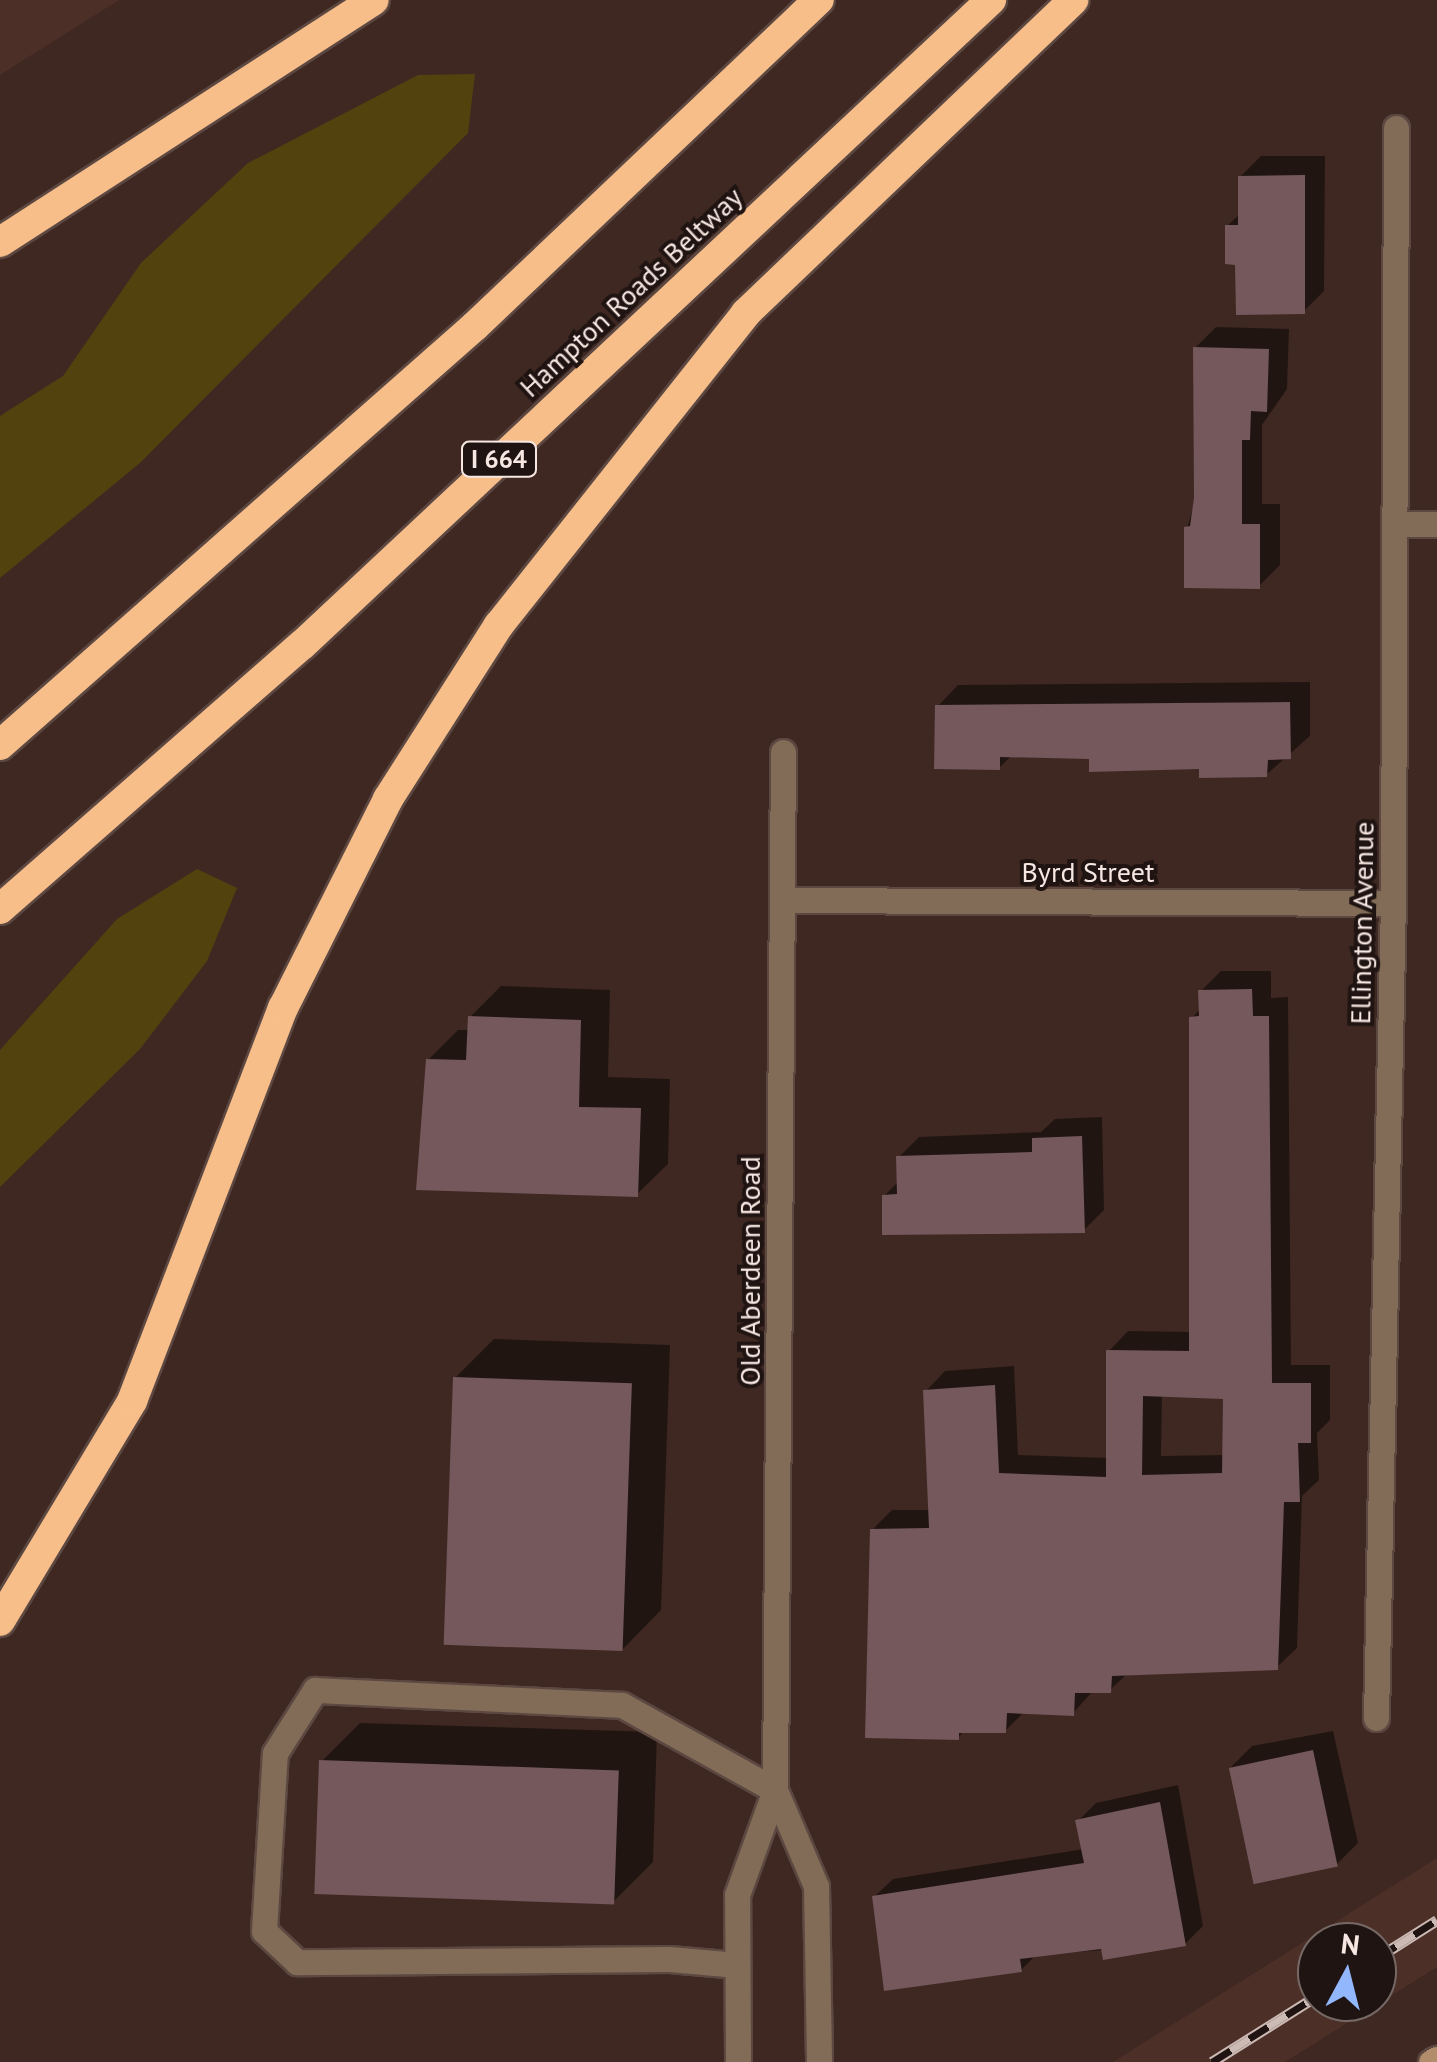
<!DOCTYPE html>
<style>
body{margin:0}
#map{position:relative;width:1437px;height:2062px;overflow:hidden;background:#3f2822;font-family:"PT Sans",sans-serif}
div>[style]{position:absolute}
.built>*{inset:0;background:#4c2f27}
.green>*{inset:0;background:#52420e}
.shadow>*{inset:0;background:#0007}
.building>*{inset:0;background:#74585c;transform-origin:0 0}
.roads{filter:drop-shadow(2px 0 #5c4741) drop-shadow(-2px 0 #5c4741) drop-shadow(0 2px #5c4741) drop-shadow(0 -2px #5c4741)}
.lane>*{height:25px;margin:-12.5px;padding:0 12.5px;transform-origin:12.5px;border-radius:12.5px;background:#826c57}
.street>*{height:25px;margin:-12.5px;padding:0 12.5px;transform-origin:12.5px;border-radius:12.5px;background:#826c57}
.secondary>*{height:25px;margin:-12.5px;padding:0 12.5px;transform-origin:12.5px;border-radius:12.5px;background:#b18d6c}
.highway>*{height:30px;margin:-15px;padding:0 15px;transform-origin:15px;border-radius:15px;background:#f7be8a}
.rail>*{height:11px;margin-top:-5.5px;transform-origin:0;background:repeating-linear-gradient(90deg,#1f1411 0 22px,#ccbab5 0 44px);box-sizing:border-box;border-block:2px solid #ccbab5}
span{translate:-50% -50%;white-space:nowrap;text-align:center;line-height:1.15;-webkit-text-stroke:8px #1f1411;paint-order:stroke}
.shield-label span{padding:2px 8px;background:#1f1411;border:2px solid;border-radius:8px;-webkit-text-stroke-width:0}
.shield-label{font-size:25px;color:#f7e7e2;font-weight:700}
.street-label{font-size:28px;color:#f7e7e2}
.north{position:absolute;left:1297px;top:1922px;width:100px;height:100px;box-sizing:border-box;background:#1f1411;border:2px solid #756865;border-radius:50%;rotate:7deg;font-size:28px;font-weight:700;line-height:40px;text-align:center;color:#f7e7e2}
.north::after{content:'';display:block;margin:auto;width:35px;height:45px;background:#92b7fd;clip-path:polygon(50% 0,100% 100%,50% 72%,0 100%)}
</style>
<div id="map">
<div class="built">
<i style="clip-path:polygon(0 0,119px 0,0 75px)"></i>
<i style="clip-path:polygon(evenodd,1437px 1858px,1437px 1967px,1285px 2062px,1113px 2062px,1437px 1858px,1377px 1942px,1377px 2002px,1317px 2002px,1317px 1942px,1377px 1942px)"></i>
</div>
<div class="green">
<i style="clip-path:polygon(475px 74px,468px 133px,140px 463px,0 578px,0 416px,63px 376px,141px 263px,248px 163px,418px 75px)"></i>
<i style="clip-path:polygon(197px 869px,237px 888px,207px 961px,140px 1049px,0 1187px,0 1050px,117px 919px)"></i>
</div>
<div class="shadow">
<i style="clip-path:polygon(1261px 156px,1325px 156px,1324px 291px,1303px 312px,1238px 262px,1227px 226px,1240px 214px,1240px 177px)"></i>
<i style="clip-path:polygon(1216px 327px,1289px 329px,1287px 389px,1262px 425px,1262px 504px,1280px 504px,1280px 565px,1259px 586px,1187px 528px,1196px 499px,1195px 348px)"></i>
<i style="clip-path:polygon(1310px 682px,1310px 736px,1266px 775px,1092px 757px,1012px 755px,999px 768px,938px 706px,958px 685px)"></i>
<i style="clip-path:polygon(evenodd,1221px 971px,1271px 971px,1271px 998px,1288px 997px,1291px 1365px,1330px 1365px,1330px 1420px,1317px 1433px,1319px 1480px,1302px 1496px,1297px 1648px,1277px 1667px,1128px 1673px,1110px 1690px,1093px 1691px,1073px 1713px,1025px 1711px,1005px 1731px,965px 1730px,958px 1738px,872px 1530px,892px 1510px,931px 1510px,926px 1391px,945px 1371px,1014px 1366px,1018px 1455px,1109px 1458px,1109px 1351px,1128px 1331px,1192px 1332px,1192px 1018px,1201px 1008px,1201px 991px,1221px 971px,1162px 1395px,1226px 1397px,1225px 1455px,1161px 1456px,1162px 1395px)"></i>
<i style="clip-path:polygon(501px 986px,610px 990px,608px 1077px,670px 1079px,668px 1164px,637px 1194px,428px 1060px,458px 1030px,470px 1030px,470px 1017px)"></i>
<i style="clip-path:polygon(1102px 1117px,1104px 1210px,1084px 1230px,884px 1196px,899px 1181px,899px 1157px,919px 1137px,1041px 1132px,1055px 1119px)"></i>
<i style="clip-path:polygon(494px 1339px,670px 1345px,661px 1610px,623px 1649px,455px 1378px)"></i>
<i style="clip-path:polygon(360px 1723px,657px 1732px,653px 1862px,614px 1901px,322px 1761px)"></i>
<i style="clip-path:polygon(1333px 1731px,1358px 1843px,1337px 1864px,1231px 1767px,1252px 1746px)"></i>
<i style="clip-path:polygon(1178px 1785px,1203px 1926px,1185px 1944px,1036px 1955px,1021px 1970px,874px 1897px,893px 1879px,1084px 1849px,1078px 1821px,1096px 1803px)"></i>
</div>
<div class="building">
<i style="clip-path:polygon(1305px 175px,1305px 314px,1236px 315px,1235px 265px,1225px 264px,1225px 225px,1238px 225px,1238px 176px)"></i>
<i style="clip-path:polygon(1193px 347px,1269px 349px,1267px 412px,1251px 411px,1250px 440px,1242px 440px,1242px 524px,1260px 524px,1260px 589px,1184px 588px,1184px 527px,1190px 526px,1194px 498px)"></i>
<i style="clip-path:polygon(1290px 702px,1291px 759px,1268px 760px,1267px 777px,1199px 778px,1199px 769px,1089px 772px,1089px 759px,1000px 757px,1000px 770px,934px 769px,935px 705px)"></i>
<i style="clip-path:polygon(evenodd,1252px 989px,1253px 1016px,1269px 1016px,1272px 1383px,1311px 1383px,1311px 1443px,1298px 1443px,1300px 1502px,1284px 1502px,1278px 1670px,1112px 1676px,1111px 1693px,1075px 1693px,1074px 1716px,1007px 1713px,1006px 1733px,959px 1733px,959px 1740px,865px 1738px,870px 1529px,929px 1528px,923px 1390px,995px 1385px,999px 1473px,1106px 1477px,1106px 1350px,1189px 1351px,1189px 1017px,1199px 1016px,1198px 990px,1252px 989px,1143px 1396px,1223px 1399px,1222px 1473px,1142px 1475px,1143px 1396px)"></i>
<i style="clip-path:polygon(468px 1016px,581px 1020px,579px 1107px,641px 1108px,638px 1197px,416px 1190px,426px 1059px,466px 1060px)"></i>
<i style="clip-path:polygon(1082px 1136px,1085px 1233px,882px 1235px,882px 1195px,897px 1194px,896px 1156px,1032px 1152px,1032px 1138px)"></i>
<i style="left:453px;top:1377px;width:179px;height:268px;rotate:2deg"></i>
<i style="left:1313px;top:1750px;width:119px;height:86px;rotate:78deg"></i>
<i style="left:319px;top:1760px;width:300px;height:134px;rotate:2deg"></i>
<i style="clip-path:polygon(1160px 1802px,1186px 1946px,1103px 1960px,1101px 1949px,1020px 1959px,1022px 1972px,884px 1991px,872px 1896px,1084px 1863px,1075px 1820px)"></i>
</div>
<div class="roads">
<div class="lane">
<i style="left:737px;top:1965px;width:68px;rotate:-175deg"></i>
<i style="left:669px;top:1959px;width:372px;rotate:179.5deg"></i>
<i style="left:297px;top:1962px;width:45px;rotate:-136.8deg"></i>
<i style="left:264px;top:1931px;width:178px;rotate:-86.5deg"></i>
<i style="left:275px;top:1753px;width:75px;rotate:-57.6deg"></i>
<i style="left:315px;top:1690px;width:307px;rotate:2.8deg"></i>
<i style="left:622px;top:1705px;width:175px;rotate:29.1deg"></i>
</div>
<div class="street">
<i style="left:1395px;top:524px;width:42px"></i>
<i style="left:783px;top:900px;width:610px;rotate:0.28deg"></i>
<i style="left:1376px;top:1718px;width:815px;rotate:-88.81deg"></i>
<i style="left:1393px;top:903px;width:775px;rotate:-89.78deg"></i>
<i style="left:775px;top:1790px;width:104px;rotate:66.9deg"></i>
<i style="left:816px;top:1886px;width:176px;rotate:89deg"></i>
<i style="left:738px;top:2062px;width:167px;rotate:-90.3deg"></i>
<i style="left:737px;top:1895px;width:112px;rotate:-70.1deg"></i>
<i style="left:775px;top:1790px;width:1038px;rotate:-89.56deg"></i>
</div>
<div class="secondary">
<i style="left:1431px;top:2062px;width:7px;rotate:-27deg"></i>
</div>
<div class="highway">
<i style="left:0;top:242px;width:445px;rotate:-32.9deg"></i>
<i style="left:0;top:745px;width:633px;rotate:-41.42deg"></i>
<i style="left:475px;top:326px;width:474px;rotate:-43.5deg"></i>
<i style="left:0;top:909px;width:401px;rotate:-41.2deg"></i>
<i style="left:302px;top:645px;width:944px;rotate:-43.11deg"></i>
<i style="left:0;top:1621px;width:257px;rotate:-59deg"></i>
<i style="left:132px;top:1401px;width:421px;rotate:-69deg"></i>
<i style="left:283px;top:1008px;width:234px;rotate:-63.3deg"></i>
<i style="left:388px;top:799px;width:206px;rotate:-57.5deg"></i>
<i style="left:499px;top:625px;width:398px;rotate:-51.6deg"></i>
<i style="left:746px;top:313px;width:453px;rotate:-43.7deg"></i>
</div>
</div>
<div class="rail">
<i style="left:1377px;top:1958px;width:71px;rotate:-32.3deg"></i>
<i style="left:1212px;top:2062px;width:124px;rotate:-32.2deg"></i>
</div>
<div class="shield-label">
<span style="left:499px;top:459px">I 664</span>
</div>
<div class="street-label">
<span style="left:631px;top:292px;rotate:-43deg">Hampton Roads Beltway</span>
<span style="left:1088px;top:872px">Byrd Street</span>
<span style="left:1362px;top:923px;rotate:-89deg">Ellington Avenue</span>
<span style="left:750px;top:1271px;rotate:-90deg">Old Aberdeen Road</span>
</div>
<div class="north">N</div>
</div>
